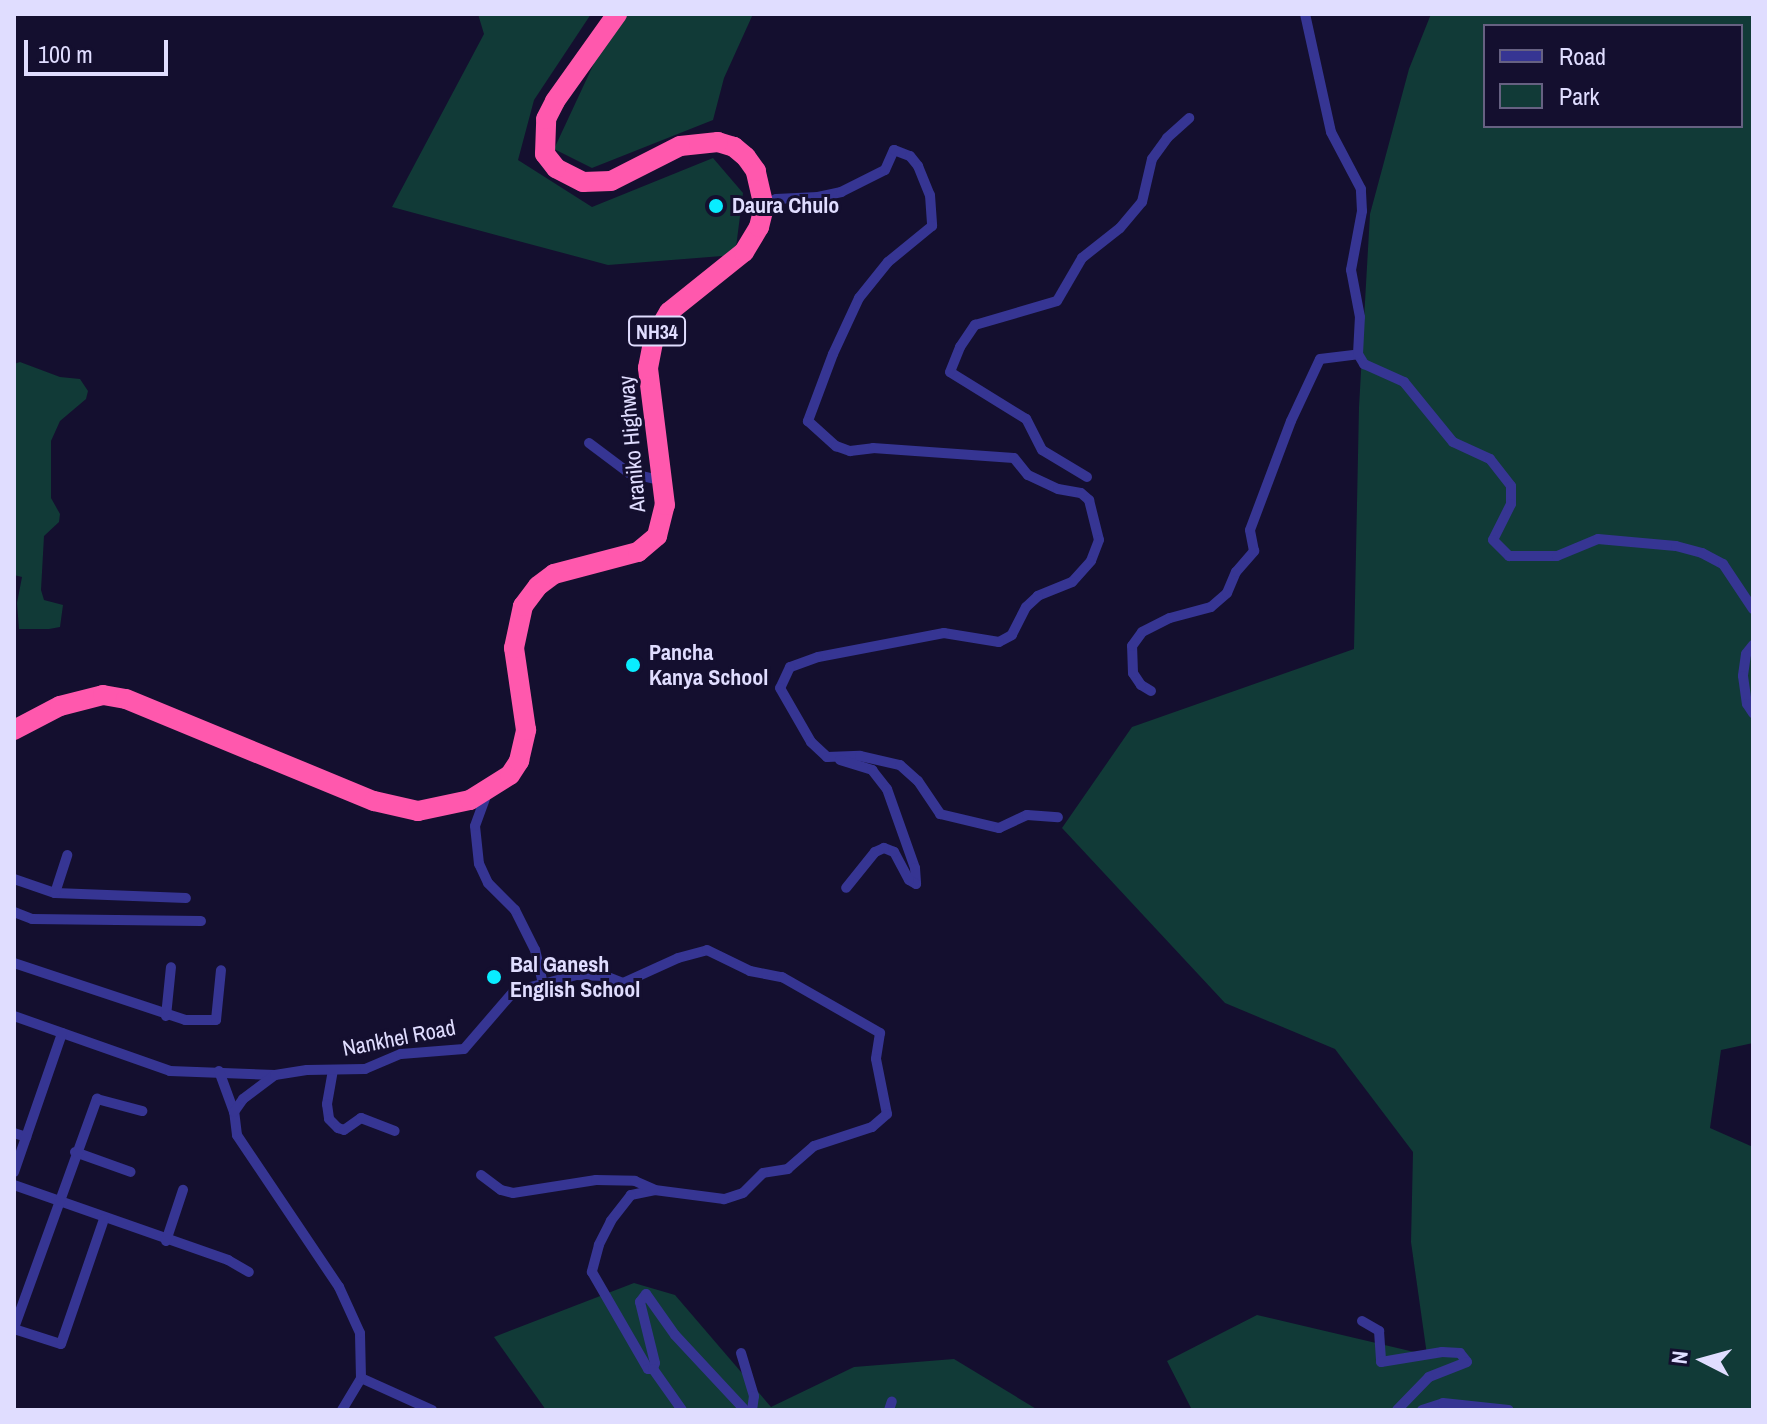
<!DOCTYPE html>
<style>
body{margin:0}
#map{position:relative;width:1767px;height:1424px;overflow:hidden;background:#140f2f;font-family:"Archivo Narrow",sans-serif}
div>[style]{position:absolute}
.green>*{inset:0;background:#113a37}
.street>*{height:10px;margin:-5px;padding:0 5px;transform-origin:5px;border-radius:5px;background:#363593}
.highway>*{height:20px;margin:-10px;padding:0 10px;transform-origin:10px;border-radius:10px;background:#ff58ad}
.dots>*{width:22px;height:22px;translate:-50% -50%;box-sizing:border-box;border:4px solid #140f2f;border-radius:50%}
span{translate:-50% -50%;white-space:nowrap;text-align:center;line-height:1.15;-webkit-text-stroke:6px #140f2f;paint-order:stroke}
.shield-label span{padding:2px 6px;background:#140f2f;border:2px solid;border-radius:6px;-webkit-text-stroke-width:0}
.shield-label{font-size:20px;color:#e0ddff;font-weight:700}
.poi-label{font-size:22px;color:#e0ddff;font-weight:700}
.left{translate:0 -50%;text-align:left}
.street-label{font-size:22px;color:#e0ddff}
.frame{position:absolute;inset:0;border:16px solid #e0ddff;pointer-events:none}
.legend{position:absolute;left:1483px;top:24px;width:260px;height:104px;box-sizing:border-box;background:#140f2f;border:2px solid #666182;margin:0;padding:10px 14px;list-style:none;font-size:24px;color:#e0ddff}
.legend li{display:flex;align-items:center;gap:16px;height:40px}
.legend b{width:40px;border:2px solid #666182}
.north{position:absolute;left:1663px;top:1320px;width:80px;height:80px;-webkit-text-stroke:6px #140f2f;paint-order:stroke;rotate:276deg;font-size:22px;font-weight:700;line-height:32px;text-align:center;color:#e0ddff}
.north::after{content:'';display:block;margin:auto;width:28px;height:36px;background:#e0ddff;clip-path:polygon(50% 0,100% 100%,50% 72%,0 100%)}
.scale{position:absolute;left:24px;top:40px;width:144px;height:36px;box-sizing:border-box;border:4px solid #e0ddff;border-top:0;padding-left:10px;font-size:24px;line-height:28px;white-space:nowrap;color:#e0ddff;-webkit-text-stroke:6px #140f2f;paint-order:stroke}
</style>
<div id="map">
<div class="green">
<i style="clip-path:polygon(478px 14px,591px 14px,534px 100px,518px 160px,592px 207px,713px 158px,743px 193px,735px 255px,608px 265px,392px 207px,484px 34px)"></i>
<i style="clip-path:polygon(617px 14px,753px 14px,724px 78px,713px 120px,592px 168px,554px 149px)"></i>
<i style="clip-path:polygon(evenodd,1431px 14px,1753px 14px,1753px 1043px,1721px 1050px,1710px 1128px,1753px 1147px,1753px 1410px,1192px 1410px,1167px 1361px,1257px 1315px,1427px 1355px,1411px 1242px,1413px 1152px,1335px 1049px,1225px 1003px,1062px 828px,1132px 727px,1354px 649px,1359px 407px,1370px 214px,1409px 69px,1431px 14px,1485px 26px,1741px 26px,1741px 126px,1485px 126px,1485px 26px)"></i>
<i style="clip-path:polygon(20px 362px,60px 377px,80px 379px,88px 391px,86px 399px,60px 421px,51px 441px,51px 498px,60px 514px,59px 522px,44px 536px,41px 590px,44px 600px,63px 605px,60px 627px,49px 629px,19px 629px,17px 603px,22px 577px,14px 575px,14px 364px)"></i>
<i style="clip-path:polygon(634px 1283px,675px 1295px,771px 1407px,854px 1367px,954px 1359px,1038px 1410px,546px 1410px,494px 1337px)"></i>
</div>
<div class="street">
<i style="left:764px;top:207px;width:14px;rotate:-34deg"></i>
<i style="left:776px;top:199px;width:42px;rotate:-2.7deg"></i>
<i style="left:818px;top:197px;width:24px;rotate:-12deg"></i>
<i style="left:841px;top:192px;width:49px;rotate:-26.6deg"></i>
<i style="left:885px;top:170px;width:22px;rotate:-66deg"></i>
<i style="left:894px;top:150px;width:17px;rotate:21deg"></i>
<i style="left:910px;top:156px;width:13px;rotate:51deg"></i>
<i style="left:918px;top:166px;width:31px;rotate:68deg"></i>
<i style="left:930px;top:195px;width:31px;rotate:86deg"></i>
<i style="left:932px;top:226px;width:57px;rotate:140.7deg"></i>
<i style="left:888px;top:262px;width:46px;rotate:128.9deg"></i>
<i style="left:859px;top:298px;width:62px;rotate:114.9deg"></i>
<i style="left:833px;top:354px;width:72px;rotate:110.5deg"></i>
<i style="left:808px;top:421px;width:38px;rotate:42deg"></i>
<i style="left:836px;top:446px;width:15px;rotate:20deg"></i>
<i style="left:850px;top:451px;width:23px;rotate:-7deg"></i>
<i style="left:873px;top:448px;width:141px;rotate:4.1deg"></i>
<i style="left:1014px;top:458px;width:22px;rotate:51deg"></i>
<i style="left:1028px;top:475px;width:33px;rotate:25deg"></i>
<i style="left:1058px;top:489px;width:23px;rotate:10deg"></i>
<i style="left:1081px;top:493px;width:11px;rotate:41deg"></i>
<i style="left:1089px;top:500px;width:41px;rotate:76deg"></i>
<i style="left:1099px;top:540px;width:22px;rotate:111deg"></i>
<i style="left:1091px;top:561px;width:28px;rotate:132deg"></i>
<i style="left:1072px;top:582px;width:37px;rotate:158deg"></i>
<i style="left:1038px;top:596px;width:16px;rotate:137deg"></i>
<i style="left:1026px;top:607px;width:31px;rotate:117deg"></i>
<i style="left:1012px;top:635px;width:15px;rotate:152deg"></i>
<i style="left:999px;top:642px;width:56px;rotate:-170.7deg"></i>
<i style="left:944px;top:633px;width:128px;rotate:169.2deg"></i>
<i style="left:818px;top:657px;width:30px;rotate:160deg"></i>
<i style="left:790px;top:667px;width:23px;rotate:115deg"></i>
<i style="left:780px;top:688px;width:62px;rotate:60.1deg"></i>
<i style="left:811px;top:742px;width:22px;rotate:43deg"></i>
<i style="left:827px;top:757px;width:33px;rotate:-2deg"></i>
<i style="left:860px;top:756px;width:41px;rotate:12.7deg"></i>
<i style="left:900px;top:765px;width:24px;rotate:42deg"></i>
<i style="left:918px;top:781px;width:40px;rotate:56deg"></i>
<i style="left:940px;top:814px;width:61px;rotate:13.3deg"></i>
<i style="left:999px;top:828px;width:31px;rotate:-25deg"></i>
<i style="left:1027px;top:815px;width:31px;rotate:4deg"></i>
<i style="left:1358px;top:354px;width:12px;rotate:59deg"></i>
<i style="left:1364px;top:364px;width:44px;rotate:24.2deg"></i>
<i style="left:1404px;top:382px;width:77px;rotate:50.8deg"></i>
<i style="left:1453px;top:442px;width:41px;rotate:24.7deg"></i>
<i style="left:1490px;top:459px;width:34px;rotate:52deg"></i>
<i style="left:1511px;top:486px;width:18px;rotate:90deg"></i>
<i style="left:1511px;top:504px;width:40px;rotate:116.6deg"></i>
<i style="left:1493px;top:540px;width:23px;rotate:45deg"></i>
<i style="left:1509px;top:556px;width:48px"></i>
<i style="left:1557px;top:556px;width:44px;rotate:-22.5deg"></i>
<i style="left:1598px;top:539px;width:78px;rotate:5.1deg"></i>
<i style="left:1676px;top:546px;width:27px;rotate:15deg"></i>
<i style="left:1702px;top:553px;width:24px;rotate:28deg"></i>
<i style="left:1723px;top:564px;width:54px;rotate:56.3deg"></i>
<i style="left:589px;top:443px;width:50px;rotate:36.9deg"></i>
<i style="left:629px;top:473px;width:35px;rotate:13deg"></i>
<i style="left:1087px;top:477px;width:52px;rotate:-149deg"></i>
<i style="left:1042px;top:450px;width:35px;rotate:-117deg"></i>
<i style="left:1026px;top:419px;width:89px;rotate:-148.3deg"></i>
<i style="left:950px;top:372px;width:27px;rotate:-68deg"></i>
<i style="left:960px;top:347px;width:27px;rotate:-56deg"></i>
<i style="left:975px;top:325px;width:85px;rotate:-16.3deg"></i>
<i style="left:1057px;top:301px;width:50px;rotate:-59.8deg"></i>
<i style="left:1082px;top:258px;width:48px;rotate:-38.3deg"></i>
<i style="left:1120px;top:228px;width:34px;rotate:-50deg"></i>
<i style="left:1142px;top:202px;width:44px;rotate:-76.9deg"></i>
<i style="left:1152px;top:159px;width:26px;rotate:-54deg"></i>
<i style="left:1167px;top:138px;width:30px;rotate:-42deg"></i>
<i style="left:1753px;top:645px;width:11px;rotate:128deg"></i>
<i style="left:1746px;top:654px;width:22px;rotate:98deg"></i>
<i style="left:1743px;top:676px;width:28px;rotate:82deg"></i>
<i style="left:1747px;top:704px;width:11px;rotate:56deg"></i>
<i style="left:1151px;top:691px;width:12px;rotate:-149deg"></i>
<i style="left:1141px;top:685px;width:14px;rotate:-124deg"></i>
<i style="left:1133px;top:673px;width:27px;rotate:-92deg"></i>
<i style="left:1132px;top:646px;width:17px;rotate:-54deg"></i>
<i style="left:1142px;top:632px;width:31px;rotate:-27deg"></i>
<i style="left:1170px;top:618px;width:42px;rotate:-15deg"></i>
<i style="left:1211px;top:607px;width:21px;rotate:-41deg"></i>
<i style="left:1227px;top:593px;width:23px;rotate:-67deg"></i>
<i style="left:1236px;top:572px;width:28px;rotate:-49deg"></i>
<i style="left:1254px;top:551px;width:21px;rotate:-101deg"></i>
<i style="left:1250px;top:530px;width:116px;rotate:-69.4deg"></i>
<i style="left:1291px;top:421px;width:68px;rotate:-64.9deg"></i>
<i style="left:1320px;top:359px;width:38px;rotate:-7deg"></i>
<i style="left:1358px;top:354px;width:37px;rotate:-87deg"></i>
<i style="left:1360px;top:317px;width:48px;rotate:-100.8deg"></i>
<i style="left:1351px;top:270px;width:60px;rotate:-79.4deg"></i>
<i style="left:1362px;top:211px;width:22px;rotate:-93deg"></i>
<i style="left:1361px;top:189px;width:64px;rotate:-117.8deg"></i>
<i style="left:1331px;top:132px;width:121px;rotate:-102.4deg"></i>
<i style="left:840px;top:760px;width:34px;rotate:17deg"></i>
<i style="left:872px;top:770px;width:24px;rotate:52deg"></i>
<i style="left:887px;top:789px;width:84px;rotate:70.5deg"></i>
<i style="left:915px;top:868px;width:16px;rotate:86deg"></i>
<i style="left:916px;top:884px;width:8px;rotate:-150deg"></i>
<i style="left:909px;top:880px;width:32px;rotate:-118deg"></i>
<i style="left:894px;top:852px;width:11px;rotate:-158deg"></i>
<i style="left:884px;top:848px;width:10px;rotate:156deg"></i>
<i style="left:875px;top:852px;width:46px;rotate:128.9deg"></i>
<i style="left:14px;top:879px;width:43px;rotate:18.9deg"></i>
<i style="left:55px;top:893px;width:131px;rotate:2.2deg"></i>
<i style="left:55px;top:893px;width:40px;rotate:-72deg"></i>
<i style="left:14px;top:912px;width:19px;rotate:21deg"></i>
<i style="left:32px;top:919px;width:169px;rotate:0.7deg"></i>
<i style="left:14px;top:963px;width:180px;rotate:18.4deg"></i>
<i style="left:185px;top:1020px;width:31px"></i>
<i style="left:216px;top:1020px;width:50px;rotate:-84.3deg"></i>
<i style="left:543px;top:984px;width:34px;rotate:-15deg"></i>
<i style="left:576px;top:975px;width:29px;rotate:2deg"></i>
<i style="left:605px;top:976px;width:19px;rotate:21deg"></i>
<i style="left:623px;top:983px;width:60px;rotate:-24.4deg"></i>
<i style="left:678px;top:958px;width:30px;rotate:-15deg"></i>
<i style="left:707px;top:950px;width:48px;rotate:26deg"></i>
<i style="left:750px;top:971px;width:33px;rotate:11deg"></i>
<i style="left:782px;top:977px;width:113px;rotate:29.7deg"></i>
<i style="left:880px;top:1033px;width:26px;rotate:99deg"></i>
<i style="left:876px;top:1059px;width:56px;rotate:78.7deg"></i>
<i style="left:887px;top:1114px;width:20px;rotate:139deg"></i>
<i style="left:872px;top:1127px;width:61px;rotate:161.9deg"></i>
<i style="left:814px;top:1146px;width:35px;rotate:139deg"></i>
<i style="left:788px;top:1169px;width:25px;rotate:171deg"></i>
<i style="left:763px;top:1173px;width:28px;rotate:135deg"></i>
<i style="left:743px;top:1193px;width:20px;rotate:162deg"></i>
<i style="left:724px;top:1199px;width:70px;rotate:-172.6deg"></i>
<i style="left:655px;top:1190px;width:25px;rotate:168deg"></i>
<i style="left:631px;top:1195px;width:33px;rotate:128deg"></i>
<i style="left:611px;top:1221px;width:27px;rotate:117deg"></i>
<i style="left:599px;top:1245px;width:28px;rotate:105deg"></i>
<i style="left:592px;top:1272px;width:112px;rotate:60deg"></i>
<i style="left:648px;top:1369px;width:5px"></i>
<i style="left:653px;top:1369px;width:6px;rotate:-72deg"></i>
<i style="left:655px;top:1363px;width:63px;rotate:-103.8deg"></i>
<i style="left:640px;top:1302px;width:10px;rotate:-53deg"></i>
<i style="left:646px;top:1294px;width:50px;rotate:54.7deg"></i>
<i style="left:675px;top:1335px;width:103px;rotate:47deg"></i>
<i style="left:14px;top:1016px;width:165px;rotate:19.4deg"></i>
<i style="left:170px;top:1071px;width:105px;rotate:2.2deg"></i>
<i style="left:166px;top:1016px;width:49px;rotate:-84.2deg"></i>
<i style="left:333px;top:1070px;width:35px;rotate:100deg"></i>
<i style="left:327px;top:1104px;width:15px;rotate:82deg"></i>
<i style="left:329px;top:1119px;width:13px;rotate:45deg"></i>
<i style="left:338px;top:1128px;width:6px;rotate:18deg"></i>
<i style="left:344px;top:1130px;width:21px;rotate:-35deg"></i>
<i style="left:361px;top:1118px;width:36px;rotate:21deg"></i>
<i style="left:219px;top:1071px;width:44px;rotate:69.9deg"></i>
<i style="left:14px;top:1133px;width:13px;rotate:18deg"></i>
<i style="left:75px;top:1152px;width:59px;rotate:19.7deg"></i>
<i style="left:14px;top:1172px;width:147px;rotate:-70.9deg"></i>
<i style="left:481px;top:1175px;width:25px;rotate:37deg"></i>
<i style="left:501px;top:1190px;width:12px;rotate:14deg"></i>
<i style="left:513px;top:1193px;width:84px;rotate:-8.9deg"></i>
<i style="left:596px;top:1180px;width:39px;rotate:1deg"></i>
<i style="left:635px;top:1181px;width:20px;rotate:24deg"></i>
<i style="left:14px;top:1185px;width:227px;rotate:19.3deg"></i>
<i style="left:228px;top:1260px;width:24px;rotate:30deg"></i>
<i style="left:166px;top:1241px;width:54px;rotate:-71.6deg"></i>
<i style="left:1362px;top:1321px;width:20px;rotate:30deg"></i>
<i style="left:1379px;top:1331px;width:31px;rotate:86deg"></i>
<i style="left:1381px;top:1362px;width:62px;rotate:-9.3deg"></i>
<i style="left:1442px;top:1352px;width:18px;rotate:3deg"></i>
<i style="left:1460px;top:1353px;width:11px;rotate:52deg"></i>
<i style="left:1467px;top:1362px;width:41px;rotate:158.5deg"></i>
<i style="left:1429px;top:1377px;width:46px;rotate:134.1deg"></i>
<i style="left:14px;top:1328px;width:244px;rotate:-70.1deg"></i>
<i style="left:97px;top:1099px;width:47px;rotate:14.9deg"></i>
<i style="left:14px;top:1329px;width:49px;rotate:17.7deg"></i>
<i style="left:61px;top:1344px;width:132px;rotate:-71deg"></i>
<i style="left:741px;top:1353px;width:45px;rotate:73.2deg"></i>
<i style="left:754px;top:1396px;width:14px;rotate:98deg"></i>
<i style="left:653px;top:1369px;width:50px;rotate:54.7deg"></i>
<i style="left:361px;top:1378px;width:78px;rotate:24.3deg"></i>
<i style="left:342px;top:1410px;width:37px;rotate:-59deg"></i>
<i style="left:361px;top:1378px;width:45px;rotate:-91.3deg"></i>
<i style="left:360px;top:1333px;width:51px;rotate:-114.5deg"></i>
<i style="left:339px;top:1287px;width:183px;rotate:-123.9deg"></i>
<i style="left:237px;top:1135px;width:23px;rotate:-97deg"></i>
<i style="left:234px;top:1112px;width:16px;rotate:-55deg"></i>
<i style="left:243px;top:1099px;width:40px;rotate:-37deg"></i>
<i style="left:275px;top:1075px;width:32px;rotate:-9deg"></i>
<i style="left:307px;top:1070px;width:58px;rotate:-1deg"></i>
<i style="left:365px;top:1069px;width:39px;rotate:-23deg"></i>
<i style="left:401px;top:1054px;width:63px;rotate:-4.5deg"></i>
<i style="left:464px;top:1049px;width:77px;rotate:-49.2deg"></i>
<i style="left:514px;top:991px;width:30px;rotate:-14deg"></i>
<i style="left:543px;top:984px;width:35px;rotate:-103deg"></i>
<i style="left:535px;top:950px;width:45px;rotate:-116.6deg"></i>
<i style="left:515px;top:910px;width:38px;rotate:-135deg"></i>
<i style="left:488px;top:883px;width:21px;rotate:-115deg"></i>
<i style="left:479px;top:864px;width:38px;rotate:-96deg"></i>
<i style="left:475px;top:826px;width:37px;rotate:-70deg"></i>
<i style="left:889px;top:1410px;width:9px;rotate:-72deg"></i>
<i style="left:1422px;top:1410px;width:22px;rotate:-18deg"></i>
<i style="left:1443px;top:1403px;width:66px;rotate:6.1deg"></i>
</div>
<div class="highway">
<i style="left:14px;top:730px;width:52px;rotate:-27.6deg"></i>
<i style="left:60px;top:706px;width:44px;rotate:-14.3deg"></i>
<i style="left:103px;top:695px;width:23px;rotate:10deg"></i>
<i style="left:126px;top:699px;width:268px;rotate:22.4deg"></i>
<i style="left:374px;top:801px;width:45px;rotate:12.8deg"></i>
<i style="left:418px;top:811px;width:53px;rotate:-11.9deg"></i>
<i style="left:470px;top:800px;width:47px;rotate:-32deg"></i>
<i style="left:510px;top:775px;width:17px;rotate:-57deg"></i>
<i style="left:519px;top:761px;width:32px;rotate:-77deg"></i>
<i style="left:526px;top:730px;width:83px;rotate:-98.3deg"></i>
<i style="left:514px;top:648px;width:43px;rotate:-77.9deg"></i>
<i style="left:523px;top:606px;width:25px;rotate:-53deg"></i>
<i style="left:538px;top:586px;width:20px;rotate:-37deg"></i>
<i style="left:554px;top:574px;width:87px;rotate:-14.7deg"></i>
<i style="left:638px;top:552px;width:25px;rotate:-40deg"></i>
<i style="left:657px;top:536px;width:32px;rotate:-76deg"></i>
<i style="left:665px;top:505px;width:138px;rotate:-97.1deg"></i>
<i style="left:648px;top:368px;width:31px;rotate:-79deg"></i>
<i style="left:654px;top:338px;width:30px;rotate:-60deg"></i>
<i style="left:669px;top:312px;width:96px;rotate:-38.7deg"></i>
<i style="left:744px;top:252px;width:29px;rotate:-59deg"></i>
<i style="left:759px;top:227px;width:21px;rotate:-76deg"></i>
<i style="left:764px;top:207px;width:37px;rotate:-103deg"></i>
<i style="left:756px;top:171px;width:17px;rotate:-126deg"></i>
<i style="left:746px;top:157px;width:16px;rotate:-140deg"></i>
<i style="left:734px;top:147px;width:17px;rotate:-163deg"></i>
<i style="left:718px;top:142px;width:38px;rotate:174deg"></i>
<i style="left:680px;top:146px;width:77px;rotate:153.1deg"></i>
<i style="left:611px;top:181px;width:28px;rotate:178deg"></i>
<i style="left:583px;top:182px;width:30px;rotate:-153deg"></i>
<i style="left:556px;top:168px;width:18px;rotate:-128deg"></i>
<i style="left:545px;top:154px;width:35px;rotate:-88deg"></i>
<i style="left:546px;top:119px;width:20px;rotate:-63deg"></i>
<i style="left:555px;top:101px;width:107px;rotate:-54.5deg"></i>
</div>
<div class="dots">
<i style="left:716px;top:206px;background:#09edff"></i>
<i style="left:633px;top:665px;background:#09edff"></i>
<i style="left:494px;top:977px;background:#09edff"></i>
</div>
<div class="shield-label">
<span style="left:657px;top:331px">NH34</span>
</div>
<div class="poi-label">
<span class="left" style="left:732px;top:206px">Daura Chulo</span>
<span class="left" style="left:649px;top:665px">Pancha<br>Kanya School</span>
<span class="left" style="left:510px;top:977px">Bal Ganesh<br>English School</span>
</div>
<div class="street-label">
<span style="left:632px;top:444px;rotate:-95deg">Araniko Highway</span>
<span style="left:399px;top:1038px;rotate:-11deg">Nankhel Road</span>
</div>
<div class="frame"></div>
<ul class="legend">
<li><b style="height:10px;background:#363593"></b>Road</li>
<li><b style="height:22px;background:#113a37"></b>Park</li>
</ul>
<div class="north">N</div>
<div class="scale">100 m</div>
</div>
